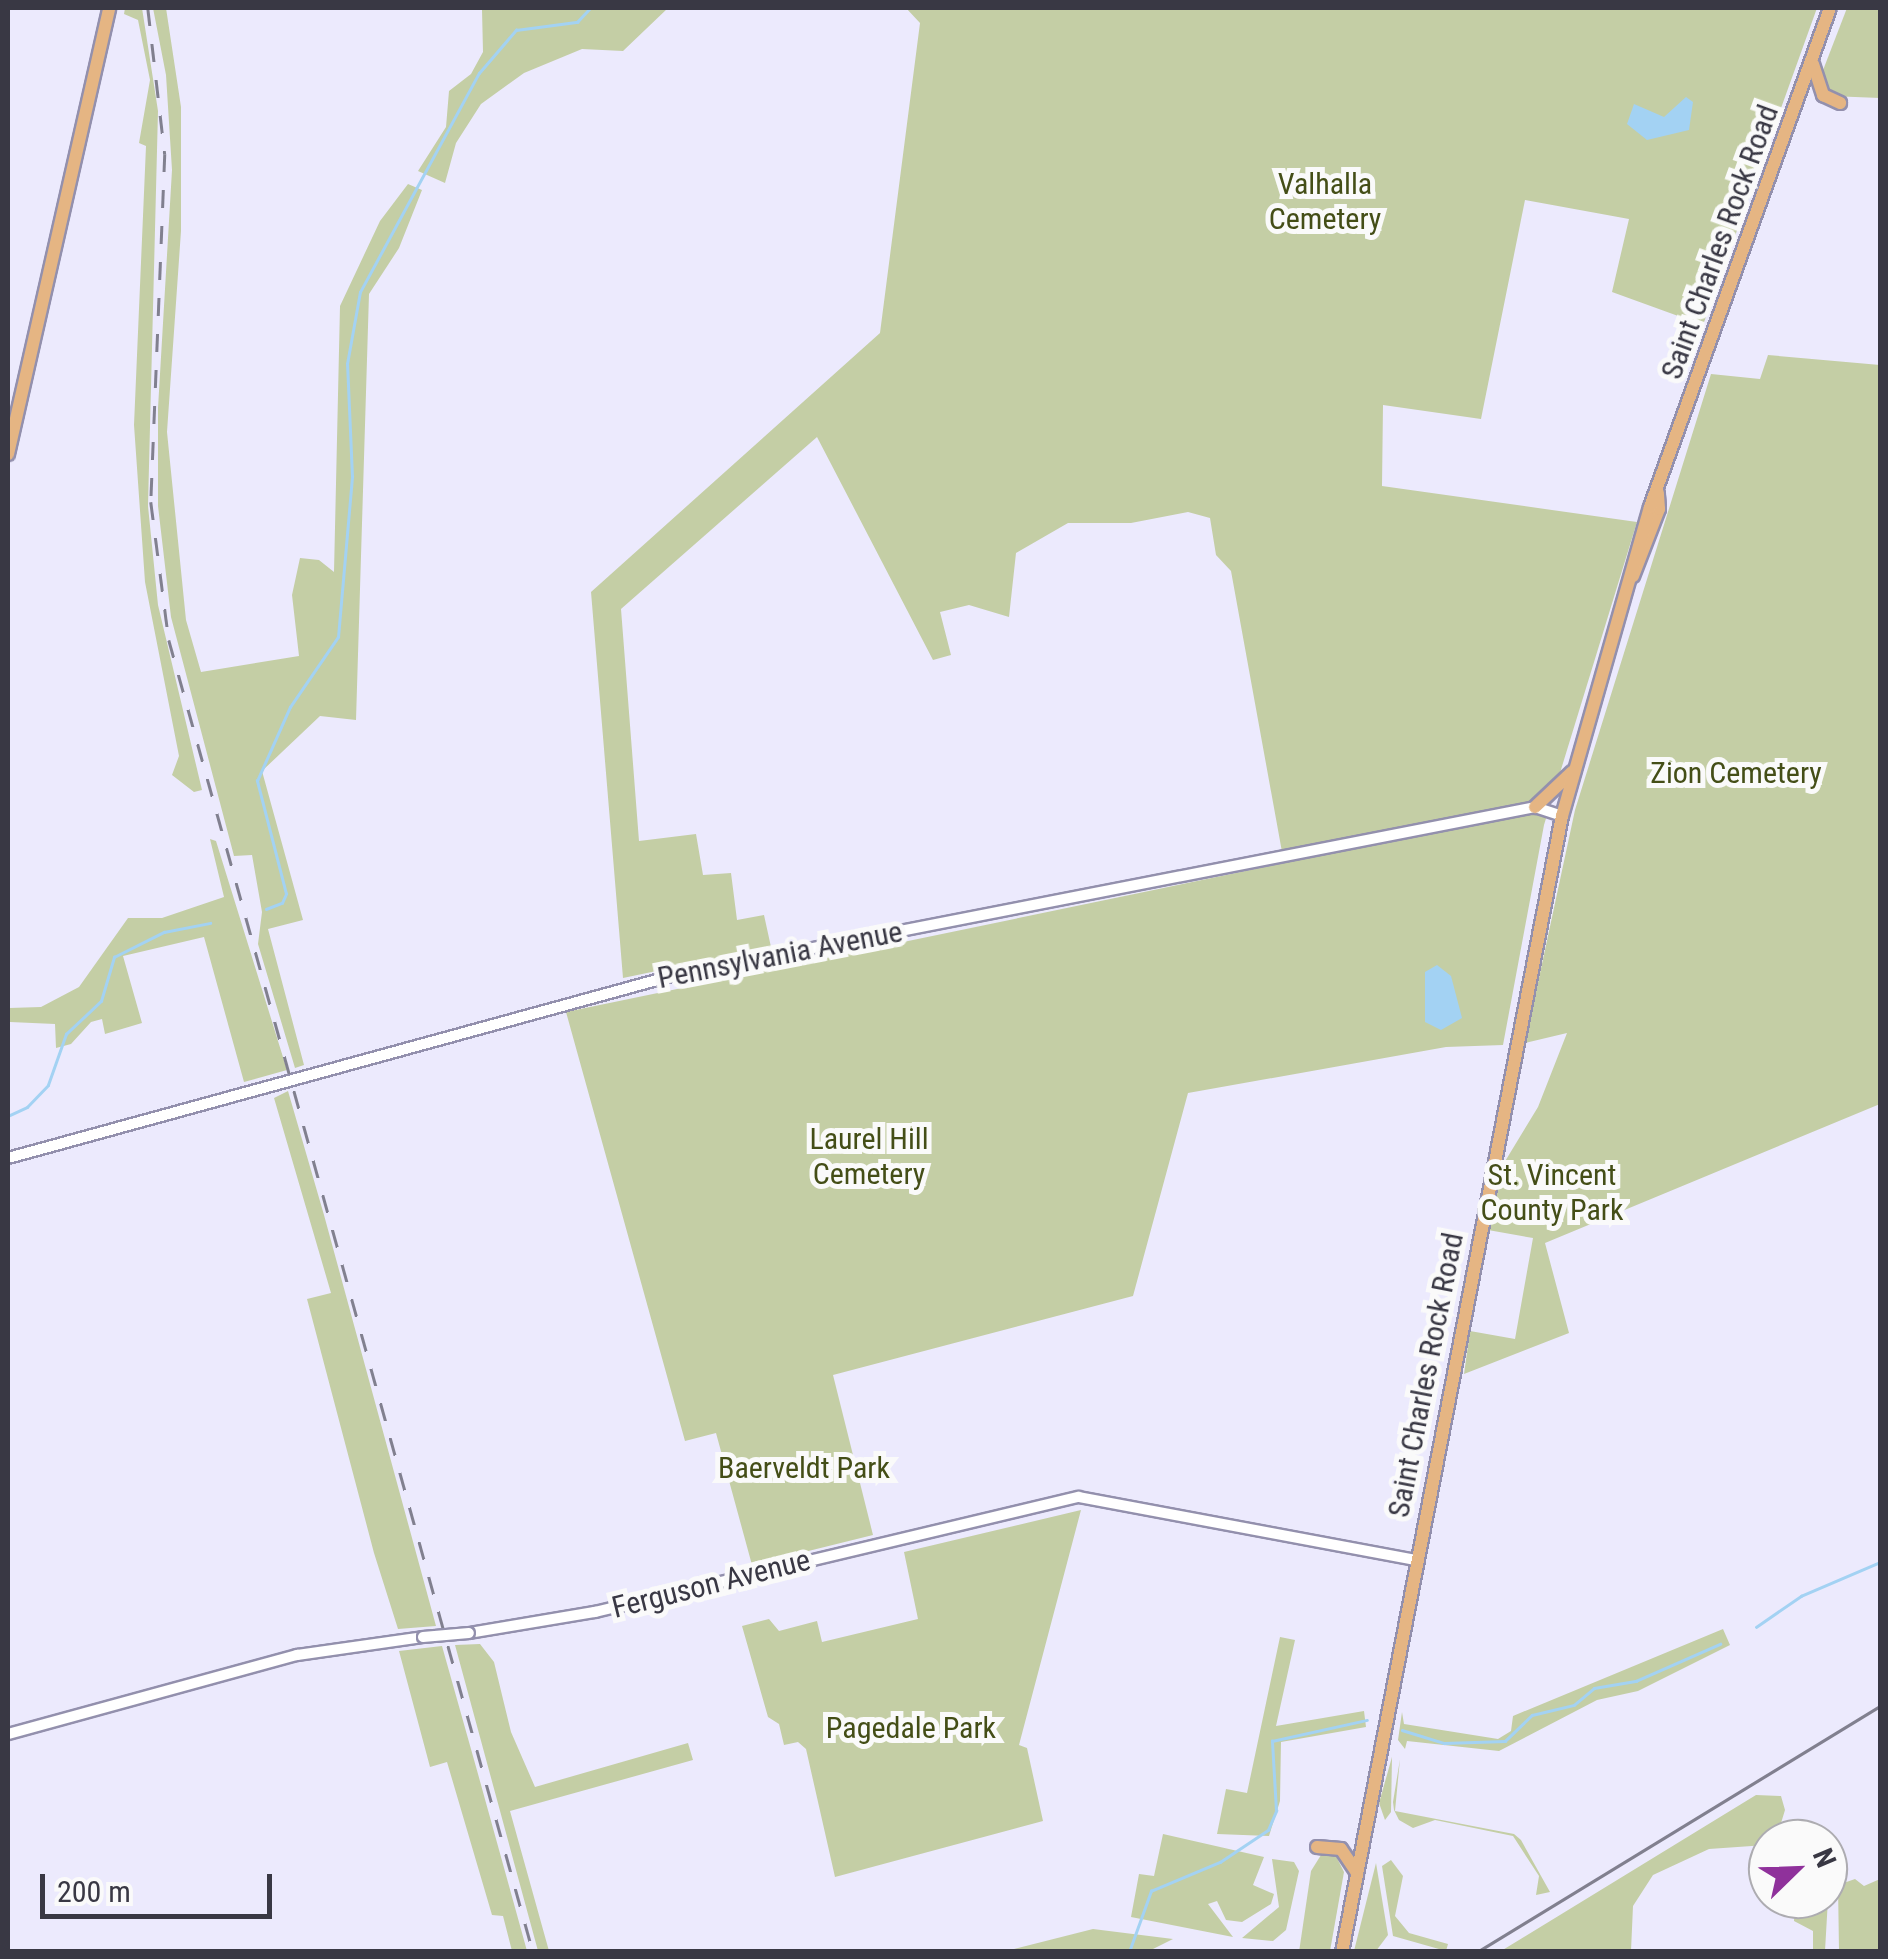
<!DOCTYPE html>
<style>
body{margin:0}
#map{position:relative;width:1888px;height:1959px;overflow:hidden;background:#eceafd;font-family:"Roboto Condensed",sans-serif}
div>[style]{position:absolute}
.green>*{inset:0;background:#c4cea5}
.water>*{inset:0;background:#a3d2f3}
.stream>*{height:2.5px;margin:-1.25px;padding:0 1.25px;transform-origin:1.25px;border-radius:1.25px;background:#a3d2f3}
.roads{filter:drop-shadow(2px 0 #9390ad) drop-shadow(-2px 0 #9390ad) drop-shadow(0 2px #9390ad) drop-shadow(0 -2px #9390ad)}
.tertiary>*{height:10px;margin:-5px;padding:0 5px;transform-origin:5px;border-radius:5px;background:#fff}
.primary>*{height:12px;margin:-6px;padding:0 6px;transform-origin:6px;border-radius:6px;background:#e5b583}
.tram>*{height:2.5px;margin:-1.25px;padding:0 1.25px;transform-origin:1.25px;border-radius:1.25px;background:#81808f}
.rail>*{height:2.5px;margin-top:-1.25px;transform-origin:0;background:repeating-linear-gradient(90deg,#81808f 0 18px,transparent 0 36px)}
.bridges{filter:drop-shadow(2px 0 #9390ad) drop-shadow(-2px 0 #9390ad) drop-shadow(0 2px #9390ad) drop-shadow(0 -2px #9390ad)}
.tertiary-bridge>*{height:10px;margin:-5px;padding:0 5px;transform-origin:5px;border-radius:5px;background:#fff}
span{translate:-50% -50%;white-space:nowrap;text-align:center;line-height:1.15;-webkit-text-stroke:10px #fafafa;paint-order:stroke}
.park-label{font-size:30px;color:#444e17}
.street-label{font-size:30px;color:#393844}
.frame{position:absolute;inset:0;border:10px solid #393844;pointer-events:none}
.north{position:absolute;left:1748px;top:1819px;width:100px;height:100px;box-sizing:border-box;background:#fafafa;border:2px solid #adacb1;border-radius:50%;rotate:67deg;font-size:28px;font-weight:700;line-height:40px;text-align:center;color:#393844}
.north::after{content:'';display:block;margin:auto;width:35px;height:45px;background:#8f319b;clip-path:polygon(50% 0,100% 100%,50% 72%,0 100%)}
.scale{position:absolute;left:40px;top:1874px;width:232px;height:45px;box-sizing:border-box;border:5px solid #393844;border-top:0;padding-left:12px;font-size:30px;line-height:35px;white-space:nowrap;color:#393844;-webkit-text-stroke:8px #fafafa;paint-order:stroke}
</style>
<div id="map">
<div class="green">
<i style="clip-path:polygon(125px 8px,142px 8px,158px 111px,148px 506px,158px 605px,202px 790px,194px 792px,172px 775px,179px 756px,145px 582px,134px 425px,146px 146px,139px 143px,150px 80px,138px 20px,124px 14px)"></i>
<i style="clip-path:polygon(153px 8px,166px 8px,181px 107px,181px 231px,167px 432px,186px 620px,201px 672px,299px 656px,292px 595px,300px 558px,319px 560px,334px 572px,340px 306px,380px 221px,408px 184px,422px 190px,399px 248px,369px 294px,356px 720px,320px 716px,262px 771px,303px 920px,268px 929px,304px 1065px,295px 1068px,258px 944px,262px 912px,252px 855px,234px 856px,171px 617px,158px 506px,158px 408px,172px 170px,166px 75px)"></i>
<i style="clip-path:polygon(668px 8px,623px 51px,582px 49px,524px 73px,481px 104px,456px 143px,445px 183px,418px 171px,446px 127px,449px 91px,471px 74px,483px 52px,482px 10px)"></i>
<i style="clip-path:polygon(906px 8px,1817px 8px,1703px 325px,1612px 292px,1629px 219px,1525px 200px,1481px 419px,1383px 405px,1382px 486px,1637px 522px,1544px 825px,1503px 1045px,1446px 1047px,1188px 1093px,1133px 1296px,833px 1375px,873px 1535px,752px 1565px,716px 1433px,685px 1441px,566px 1012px,1284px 863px,1231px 571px,1216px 555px,1210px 518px,1188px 512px,1131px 523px,1068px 523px,1016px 553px,1009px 617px,969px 605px,940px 612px,951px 655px,933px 660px,817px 437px,621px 609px,639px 841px,696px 834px,703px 875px,731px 873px,737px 920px,764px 915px,771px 947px,623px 978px,591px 592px,880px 333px,920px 23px)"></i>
<i style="clip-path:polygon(1847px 8px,1880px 8px,1880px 98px,1830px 96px,1820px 78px)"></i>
<i style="clip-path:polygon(1768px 355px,1880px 365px,1880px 1104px,1545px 1243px,1569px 1333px,1464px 1374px,1470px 1331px,1515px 1339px,1533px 1238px,1488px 1230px,1504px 1163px,1538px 1107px,1567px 1033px,1525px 1043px,1575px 810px,1711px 374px,1760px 379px)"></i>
<i style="clip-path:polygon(210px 839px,216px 841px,287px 1070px,244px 1082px,204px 937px,123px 956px,142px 1023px,105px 1034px,102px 1019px,91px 1022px,71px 1044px,56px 1048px,55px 1024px,10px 1022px,9px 1008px,41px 1007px,79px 987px,128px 918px,162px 918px,224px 897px)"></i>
<i style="clip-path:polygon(288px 1091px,324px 1215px,436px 1626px,398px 1629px,374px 1553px,307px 1299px,331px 1293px,274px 1098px)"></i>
<i style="clip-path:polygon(1081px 1510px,1019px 1745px,1027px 1748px,1043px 1821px,835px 1877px,806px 1749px,798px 1742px,784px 1745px,779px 1724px,768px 1717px,742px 1626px,769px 1619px,779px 1631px,817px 1621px,822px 1642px,918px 1619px,904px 1552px)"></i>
<i style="clip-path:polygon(1723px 1629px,1730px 1645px,1638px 1691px,1597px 1700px,1499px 1751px,1407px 1741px,1405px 1749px,1398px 1740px,1402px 1712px,1404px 1724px,1498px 1739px,1511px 1731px,1513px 1716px)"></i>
<i style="clip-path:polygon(1280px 1637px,1295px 1640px,1276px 1726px,1364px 1711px,1366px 1727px,1281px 1742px,1280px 1801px,1269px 1836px,1217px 1834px,1226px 1789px,1247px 1793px)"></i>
<i style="clip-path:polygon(480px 1644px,494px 1662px,511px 1732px,535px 1787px,688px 1743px,693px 1760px,510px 1811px,549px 1951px,538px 1951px,455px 1645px)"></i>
<i style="clip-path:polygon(442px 1646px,478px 1774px,527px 1951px,512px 1951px,503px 1916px,492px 1915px,447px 1762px,430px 1767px,399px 1651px)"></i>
<i style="clip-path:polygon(1392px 1757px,1391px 1812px,1385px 1820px,1379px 1803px)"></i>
<i style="clip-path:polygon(1400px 1759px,1395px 1811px,1514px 1834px,1521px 1840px,1550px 1892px,1536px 1895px,1539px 1876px,1513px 1836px,1435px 1820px,1413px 1828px,1399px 1820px,1394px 1810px,1393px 1802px)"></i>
<i style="clip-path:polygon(1756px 1795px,1781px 1796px,1785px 1810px,1778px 1833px,1766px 1845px,1709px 1849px,1653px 1875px,1633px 1906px,1631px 1951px,1501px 1951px)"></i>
<i style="clip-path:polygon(1163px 1834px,1264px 1857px,1253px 1885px,1274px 1894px,1271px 1904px,1242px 1922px,1226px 1920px,1217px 1901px,1208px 1904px,1233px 1937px,1131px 1917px,1139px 1874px,1154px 1876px)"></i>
<i style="clip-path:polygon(1335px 1854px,1344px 1872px,1330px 1951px,1299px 1952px,1311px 1871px,1321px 1855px)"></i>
<i style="clip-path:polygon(1272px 1859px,1294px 1862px,1299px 1871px,1286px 1930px,1273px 1941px,1242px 1938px,1279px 1907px)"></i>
<i style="clip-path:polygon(1391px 1860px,1403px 1876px,1395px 1916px,1409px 1933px,1448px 1944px,1446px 1951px,1393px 1936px,1382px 1866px)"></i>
<i style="clip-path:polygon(1376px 1863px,1388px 1935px,1376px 1951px,1354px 1951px)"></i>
<i style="clip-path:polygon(1855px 1879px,1864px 1886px,1880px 1879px,1880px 1951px,1839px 1951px,1838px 1885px)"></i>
<i style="clip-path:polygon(1795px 1899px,1811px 1913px,1818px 1899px,1828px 1899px,1825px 1951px,1813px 1951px,1813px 1931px,1794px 1921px)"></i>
<i style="clip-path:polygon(1093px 1929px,1173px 1939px,1149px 1951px,1006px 1951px)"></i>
</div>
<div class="water">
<i style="clip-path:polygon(1686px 97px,1693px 102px,1689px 130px,1647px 140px,1627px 124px,1634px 104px,1664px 117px)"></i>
<i style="clip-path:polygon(1437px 965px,1451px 976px,1462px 1018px,1441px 1030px,1425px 1022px,1425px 972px)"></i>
</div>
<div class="stream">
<i style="left:266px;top:909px;width:17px;rotate:-21deg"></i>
<i style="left:282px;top:903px;width:10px;rotate:-66deg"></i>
<i style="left:286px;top:894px;width:117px;rotate:-104.4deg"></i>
<i style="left:257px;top:781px;width:81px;rotate:-66deg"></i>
<i style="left:290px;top:707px;width:85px;rotate:-55.6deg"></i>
<i style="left:338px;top:637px;width:161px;rotate:-85deg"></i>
<i style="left:352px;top:477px;width:113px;rotate:-92.5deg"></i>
<i style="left:347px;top:364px;width:73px;rotate:-79.8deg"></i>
<i style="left:360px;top:292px;width:249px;rotate:-61.5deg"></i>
<i style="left:479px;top:73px;width:57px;rotate:-49.3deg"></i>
<i style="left:516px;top:30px;width:62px;rotate:-7.5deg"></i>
<i style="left:577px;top:22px;width:19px;rotate:-47deg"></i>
<i style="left:8px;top:1116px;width:21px;rotate:-25deg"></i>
<i style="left:27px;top:1107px;width:30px;rotate:-46deg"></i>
<i style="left:48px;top:1085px;width:54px;rotate:-70.6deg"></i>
<i style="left:66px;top:1034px;width:48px;rotate:-43.3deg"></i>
<i style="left:101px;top:1001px;width:46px;rotate:-73.5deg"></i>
<i style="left:114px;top:957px;width:56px;rotate:-26.6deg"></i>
<i style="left:164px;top:932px;width:47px;rotate:-11.1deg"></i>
<i style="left:1756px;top:1627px;width:55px;rotate:-34.6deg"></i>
<i style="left:1801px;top:1596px;width:86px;rotate:-23.3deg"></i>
<i style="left:1402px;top:1730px;width:44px;rotate:17.2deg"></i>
<i style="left:1444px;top:1743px;width:61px;rotate:-1.9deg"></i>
<i style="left:1505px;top:1741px;width:37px;rotate:-44deg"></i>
<i style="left:1532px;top:1715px;width:43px;rotate:-13.4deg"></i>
<i style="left:1574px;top:1705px;width:26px;rotate:-40deg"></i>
<i style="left:1594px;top:1688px;width:43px;rotate:-9.5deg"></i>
<i style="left:1636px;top:1681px;width:92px;rotate:-23.8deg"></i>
<i style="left:1129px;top:1952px;width:65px;rotate:-70.2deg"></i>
<i style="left:1151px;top:1891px;width:75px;rotate:-22.8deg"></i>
<i style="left:1220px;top:1862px;width:58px;rotate:-33.7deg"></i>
<i style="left:1268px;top:1830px;width:21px;rotate:-67deg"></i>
<i style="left:1276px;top:1811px;width:70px;rotate:-93.3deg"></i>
<i style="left:1272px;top:1741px;width:97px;rotate:-12.5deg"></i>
</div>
<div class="roads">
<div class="tertiary">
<i style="left:8px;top:1158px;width:692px;rotate:-15.34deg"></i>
<i style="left:675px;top:975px;width:876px;rotate:-11.05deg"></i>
<i style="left:1535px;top:807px;width:28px;rotate:18deg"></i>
<i style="left:469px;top:1633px;width:128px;rotate:-9.5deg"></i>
<i style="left:595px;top:1612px;width:497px;rotate:-13.4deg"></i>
<i style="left:1079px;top:1497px;width:343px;rotate:10.6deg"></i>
<i style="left:8px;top:1734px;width:300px;rotate:-15.3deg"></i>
<i style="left:297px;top:1655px;width:127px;rotate:-8.1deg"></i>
</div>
<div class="primary">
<i style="left:1813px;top:64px;width:33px;rotate:72deg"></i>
<i style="left:1823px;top:95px;width:19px;rotate:25deg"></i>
<i style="left:8px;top:454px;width:457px;rotate:-77.2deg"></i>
<i style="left:1633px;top:576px;width:72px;rotate:-68.8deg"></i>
<i style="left:1659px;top:509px;width:16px;rotate:-94deg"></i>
<i style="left:1535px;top:807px;width:51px;rotate:-43.4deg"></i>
<i style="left:1317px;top:1847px;width:24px;rotate:5deg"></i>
<i style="left:1341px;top:1849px;width:29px;rotate:56deg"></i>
<i style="left:1342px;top:1952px;width:1157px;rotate:-79.04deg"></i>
<i style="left:1562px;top:816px;width:321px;rotate:-74.1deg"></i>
<i style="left:1650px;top:507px;width:530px;rotate:-70.16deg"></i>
</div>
</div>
<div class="tram">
<i style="left:1477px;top:1952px;width:472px;rotate:-31.4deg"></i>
</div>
<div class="rail">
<i style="left:148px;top:8px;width:147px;rotate:83.4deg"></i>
<i style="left:165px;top:154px;width:348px;rotate:92.3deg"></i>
<i style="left:151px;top:502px;width:139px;rotate:82.6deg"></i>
<i style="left:169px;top:640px;width:1362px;rotate:74.49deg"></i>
</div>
<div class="bridges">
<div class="tertiary-bridge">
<i style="left:423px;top:1637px;width:46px;rotate:-5deg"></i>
</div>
</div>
<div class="park-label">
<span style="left:1325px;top:201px">Valhalla<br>Cemetery</span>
<span style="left:1736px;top:773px">Zion Cemetery</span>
<span style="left:869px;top:1156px">Laurel Hill<br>Cemetery</span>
<span style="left:1552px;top:1192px">St. Vincent<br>County Park</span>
<span style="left:804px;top:1468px">Baerveldt Park</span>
<span style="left:911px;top:1728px">Pagedale Park</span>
</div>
<div class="street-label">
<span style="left:1720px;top:242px;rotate:-70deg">Saint Charles Rock Road</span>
<span style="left:780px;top:955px;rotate:-11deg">Pennsylvania Avenue</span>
<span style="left:1426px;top:1375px;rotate:-79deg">Saint Charles Rock Road</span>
<span style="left:711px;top:1584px;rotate:-14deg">Ferguson Avenue</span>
</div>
<div class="frame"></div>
<div class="north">N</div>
<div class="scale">200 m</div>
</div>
